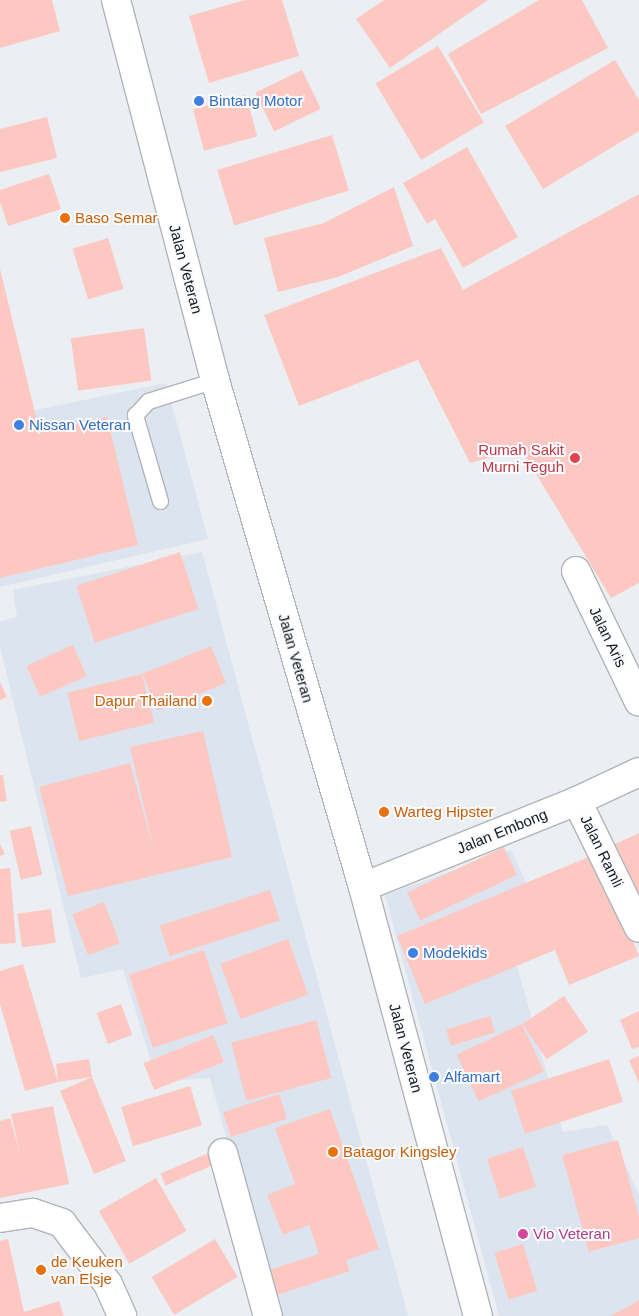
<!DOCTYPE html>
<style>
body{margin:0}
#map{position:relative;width:639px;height:1316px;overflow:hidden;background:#ebeef2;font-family:Helvetica,sans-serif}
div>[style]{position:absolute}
.built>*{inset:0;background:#dce4ef}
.building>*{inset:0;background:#fec8c2;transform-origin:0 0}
.roads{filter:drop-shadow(1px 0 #b1b4b8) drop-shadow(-1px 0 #b1b4b8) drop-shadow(0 1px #b1b4b8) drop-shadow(0 -1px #b1b4b8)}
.lane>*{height:15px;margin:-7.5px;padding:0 7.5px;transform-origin:7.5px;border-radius:7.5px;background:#fff}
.street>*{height:28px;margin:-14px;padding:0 14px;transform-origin:14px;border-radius:14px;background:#fff}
.secondary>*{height:28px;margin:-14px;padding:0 14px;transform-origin:14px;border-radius:14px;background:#fff}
.dots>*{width:14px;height:14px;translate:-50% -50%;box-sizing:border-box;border:2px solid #f9fbff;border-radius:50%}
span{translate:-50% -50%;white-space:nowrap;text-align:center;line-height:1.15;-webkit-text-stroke:4px #f9fbff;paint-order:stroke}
.shop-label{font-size:15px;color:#366cbe}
.left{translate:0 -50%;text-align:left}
.food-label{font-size:15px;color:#c56008}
.right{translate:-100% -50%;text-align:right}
.street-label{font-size:15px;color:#151618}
.health-label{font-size:15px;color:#be3a42}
.hotel-label{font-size:15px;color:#b23c85}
</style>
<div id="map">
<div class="built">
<i style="clip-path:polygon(0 277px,31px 411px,166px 383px,208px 539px,0 587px)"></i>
<i style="clip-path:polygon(202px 552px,408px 1316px,275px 1316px,210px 1078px,157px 1082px,123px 969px,81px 978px,0 647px,0 622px,17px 616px,13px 590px)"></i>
<i style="clip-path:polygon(511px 850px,552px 938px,515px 959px,563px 1132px,607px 1125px,639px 1195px,639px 1316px,499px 1316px,385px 895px)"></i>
</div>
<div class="building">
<i style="clip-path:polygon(0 0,52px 0,60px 31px,0 48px)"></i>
<i style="clip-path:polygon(245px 0,282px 0,299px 56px,209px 83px,189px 16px)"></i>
<i style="clip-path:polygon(384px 0,488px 0,390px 68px,356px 19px)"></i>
<i style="clip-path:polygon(539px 0,582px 0,608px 48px,481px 114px,448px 54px)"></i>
<i style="left:438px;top:46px;width:89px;height:73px;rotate:59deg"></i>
<i style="clip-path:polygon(615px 60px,639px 100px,639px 131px,543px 189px,505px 126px)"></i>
<i style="left:302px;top:70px;width:43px;height:52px;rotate:64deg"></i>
<i style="left:246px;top:95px;width:43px;height:55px;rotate:75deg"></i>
<i style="clip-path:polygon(47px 117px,57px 158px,0 172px,0 129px)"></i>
<i style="left:332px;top:135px;width:58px;height:120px;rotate:73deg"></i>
<i style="clip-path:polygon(467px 147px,518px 237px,463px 268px,435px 219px,427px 224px,403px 183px)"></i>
<i style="clip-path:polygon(49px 174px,61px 209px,8px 226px,0 202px,0 190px)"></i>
<i style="clip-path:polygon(394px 187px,413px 246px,338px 277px,278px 292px,264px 238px,324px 223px)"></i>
<i style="clip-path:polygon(639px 194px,639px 583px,611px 598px,521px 449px,470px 463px,418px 360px,299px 406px,264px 315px,441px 248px,463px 290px)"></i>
<i style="left:108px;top:238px;width:53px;height:37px;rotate:73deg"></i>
<i style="clip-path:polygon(0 269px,40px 433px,107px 417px,138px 545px,0 578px)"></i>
<i style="left:144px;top:328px;width:53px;height:74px;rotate:82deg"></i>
<i style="left:180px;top:552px;width:60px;height:109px;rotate:72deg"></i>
<i style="left:73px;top:645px;width:34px;height:51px;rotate:66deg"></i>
<i style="left:211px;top:646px;width:40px;height:74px;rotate:68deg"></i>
<i style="left:142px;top:674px;width:50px;height:77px;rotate:76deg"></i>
<i style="clip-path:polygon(0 682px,7px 697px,0 700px)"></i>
<i style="clip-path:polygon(203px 731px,232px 857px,68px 896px,39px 787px,130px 763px,155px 854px,130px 747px)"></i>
<i style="clip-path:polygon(0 775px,3px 775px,7px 801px,0 802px)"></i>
<i style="left:31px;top:826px;width:50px;height:22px;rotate:77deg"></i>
<i style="clip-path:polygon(639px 833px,639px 902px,611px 846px)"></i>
<i style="clip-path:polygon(0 844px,5px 854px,0 856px)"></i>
<i style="left:504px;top:847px;width:31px;height:107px;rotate:65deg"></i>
<i style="clip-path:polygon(596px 854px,639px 956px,569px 985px,555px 950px,425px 1004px,397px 936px)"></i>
<i style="clip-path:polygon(10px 868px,16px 943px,0 944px,0 869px)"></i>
<i style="left:270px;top:890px;width:32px;height:116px;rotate:72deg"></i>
<i style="left:104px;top:902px;width:44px;height:34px;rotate:69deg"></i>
<i style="left:51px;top:909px;width:34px;height:34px;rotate:82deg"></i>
<i style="left:288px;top:939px;width:59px;height:72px;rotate:70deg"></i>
<i style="left:204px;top:950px;width:77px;height:79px;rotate:72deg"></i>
<i style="clip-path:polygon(23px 964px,58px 1082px,25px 1091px,0 1004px,0 971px)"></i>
<i style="left:564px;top:996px;width:43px;height:50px;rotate:56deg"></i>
<i style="left:121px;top:1004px;width:33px;height:26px;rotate:70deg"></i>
<i style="clip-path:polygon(639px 1011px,639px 1047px,632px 1049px,620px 1020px)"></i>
<i style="left:490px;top:1016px;width:17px;height:46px;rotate:73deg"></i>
<i style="left:316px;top:1020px;width:60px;height:88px;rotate:75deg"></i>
<i style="left:522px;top:1024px;width:52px;height:72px;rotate:65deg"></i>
<i style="left:213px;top:1035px;width:29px;height:75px;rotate:68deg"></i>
<i style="clip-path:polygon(639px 1056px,639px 1083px,629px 1060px)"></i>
<i style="clip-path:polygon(89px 1059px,92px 1077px,126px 1161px,94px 1174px,60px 1091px,92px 1077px,58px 1082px,56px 1064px)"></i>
<i style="left:609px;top:1059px;width:45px;height:103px;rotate:72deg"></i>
<i style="left:190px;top:1086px;width:41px;height:72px;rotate:73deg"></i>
<i style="left:279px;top:1094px;width:26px;height:59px;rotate:72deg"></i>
<i style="clip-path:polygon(53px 1106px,69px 1184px,0 1198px,0 1121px,10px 1118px,20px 1153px,11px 1114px)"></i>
<i style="clip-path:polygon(330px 1109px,379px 1249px,346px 1260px,350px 1271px,274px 1296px,266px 1271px,319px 1254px,309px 1225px,283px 1235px,267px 1195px,295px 1184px,275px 1128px)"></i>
<i style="clip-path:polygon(618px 1140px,639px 1217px,639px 1238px,589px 1252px,562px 1155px)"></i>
<i style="left:523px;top:1147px;width:42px;height:38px;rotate:72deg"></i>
<i style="left:211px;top:1152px;width:13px;height:55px;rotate:67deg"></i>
<i style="left:156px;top:1178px;width:61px;height:66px;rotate:60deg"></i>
<i style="clip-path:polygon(8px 1239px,24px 1312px,59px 1301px,64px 1316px,0 1316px,0 1241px)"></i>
<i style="left:215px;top:1239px;width:44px;height:74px;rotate:59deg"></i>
<i style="left:523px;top:1244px;width:49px;height:30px;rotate:73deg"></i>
<i style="clip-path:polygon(639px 1300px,639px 1316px,610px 1316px,631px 1305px)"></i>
</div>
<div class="roads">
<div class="lane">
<i style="left:160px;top:501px;width:90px;rotate:-106.2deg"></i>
<i style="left:135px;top:415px;width:19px;rotate:-47deg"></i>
<i style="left:148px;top:401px;width:70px;rotate:-17.4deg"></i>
</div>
<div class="street">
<i style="left:576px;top:571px;width:145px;rotate:64.3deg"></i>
<i style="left:577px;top:801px;width:141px;rotate:64deg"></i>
<i style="left:363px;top:887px;width:231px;rotate:-21.9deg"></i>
<i style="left:577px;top:801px;width:68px;rotate:-25.1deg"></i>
<i style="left:223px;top:1153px;width:169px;rotate:74.6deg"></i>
<i style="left:0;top:1218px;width:33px;rotate:-9deg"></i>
<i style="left:33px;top:1213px;width:31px;rotate:19deg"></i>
<i style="left:62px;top:1223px;width:76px;rotate:53deg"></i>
<i style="left:108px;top:1284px;width:35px;rotate:66deg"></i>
</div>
<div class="secondary">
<i style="left:116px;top:0;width:393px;rotate:75.4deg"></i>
<i style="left:215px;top:380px;width:528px;rotate:73.73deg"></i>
<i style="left:363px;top:887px;width:444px;rotate:75deg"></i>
</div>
</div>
<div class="dots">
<i style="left:199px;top:101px;background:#3f7fe0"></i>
<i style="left:65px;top:218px;background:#e8710a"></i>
<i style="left:19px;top:425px;background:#3f7fe0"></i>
<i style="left:575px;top:458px;background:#e0444e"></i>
<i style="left:207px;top:701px;background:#e8710a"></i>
<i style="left:384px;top:812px;background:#e8710a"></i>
<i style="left:413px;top:953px;background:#3f7fe0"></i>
<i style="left:434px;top:1077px;background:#3f7fe0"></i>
<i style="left:333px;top:1152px;background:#e8710a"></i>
<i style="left:523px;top:1234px;background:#d1479c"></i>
<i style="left:41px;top:1270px;background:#e8710a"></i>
</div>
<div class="shop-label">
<span class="left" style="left:209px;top:101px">Bintang Motor</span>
<span class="left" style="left:29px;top:425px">Nissan Veteran</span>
<span class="left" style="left:423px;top:953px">Modekids</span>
<span class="left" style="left:444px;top:1077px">Alfamart</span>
</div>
<div class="food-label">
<span class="left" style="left:75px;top:218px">Baso Semar</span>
<span class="right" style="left:197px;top:701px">Dapur Thailand</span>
<span class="left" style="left:394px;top:812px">Warteg Hipster</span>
<span class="left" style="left:343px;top:1152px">Batagor Kingsley</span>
<span class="left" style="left:51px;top:1270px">de Keuken<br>van Elsje</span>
</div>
<div class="street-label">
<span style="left:186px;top:269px;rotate:75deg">Jalan Veteran</span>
<span style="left:608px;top:637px;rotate:64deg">Jalan Aris</span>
<span style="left:296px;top:658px;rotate:74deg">Jalan Veteran</span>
<span style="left:502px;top:831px;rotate:-22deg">Jalan Embong</span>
<span style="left:602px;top:851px;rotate:64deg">Jalan Ramli</span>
<span style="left:406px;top:1048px;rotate:75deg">Jalan Veteran</span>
</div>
<div class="health-label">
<span class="right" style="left:564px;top:458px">Rumah Sakit<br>Murni Teguh</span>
</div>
<div class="hotel-label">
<span class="left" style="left:533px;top:1234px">Vio Veteran</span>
</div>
</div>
